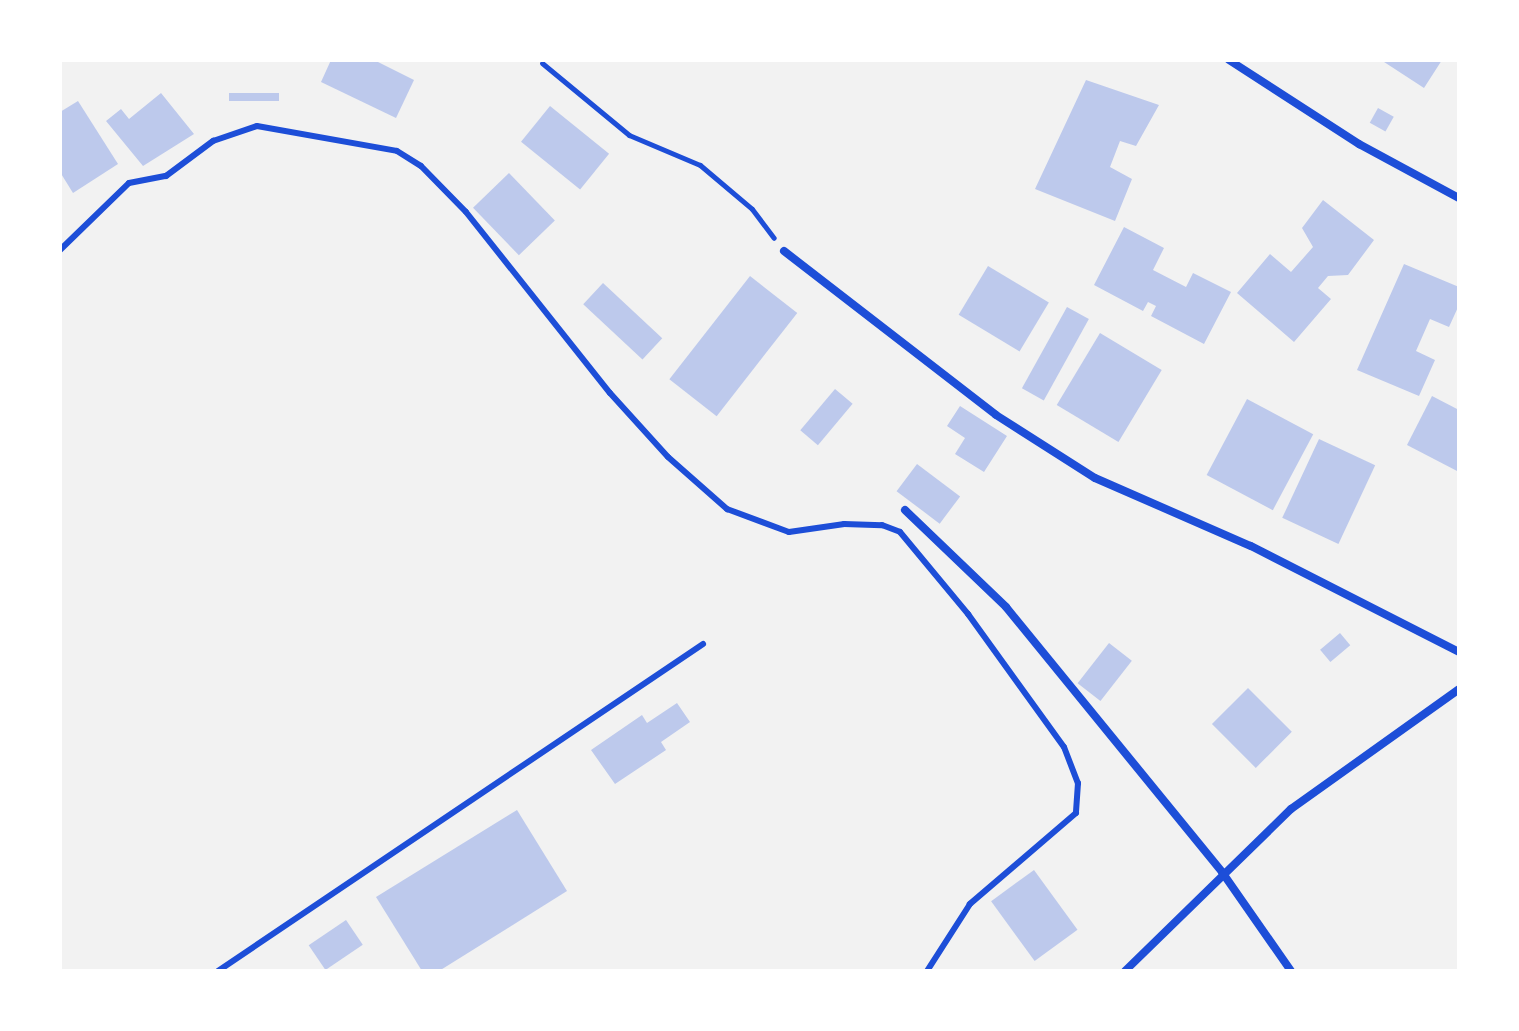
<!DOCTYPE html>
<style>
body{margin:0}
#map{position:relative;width:1519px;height:1031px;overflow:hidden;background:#f2f2f2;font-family:"Fira Sans Condensed",sans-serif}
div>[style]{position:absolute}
.building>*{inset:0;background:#bdc9ec;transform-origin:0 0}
.path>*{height:5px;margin:-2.5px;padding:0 2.5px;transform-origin:2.5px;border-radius:2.5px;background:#1d4ed8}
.service>*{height:6px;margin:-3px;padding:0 3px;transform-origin:3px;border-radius:3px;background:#1d4ed8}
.minor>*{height:8px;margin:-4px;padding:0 4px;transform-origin:4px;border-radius:4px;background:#1d4ed8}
span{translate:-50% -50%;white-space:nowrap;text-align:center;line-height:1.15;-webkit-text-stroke:7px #fff;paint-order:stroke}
.frame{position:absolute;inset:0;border:62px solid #fff;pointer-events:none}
</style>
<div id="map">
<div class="building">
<i style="clip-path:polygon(331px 60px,374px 60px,414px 80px,396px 118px,321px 82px)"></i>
<i style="clip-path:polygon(1381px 60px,1442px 60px,1424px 88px)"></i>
<i style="clip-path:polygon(1086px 80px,1159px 105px,1136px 146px,1120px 141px,1110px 167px,1132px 179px,1115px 221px,1035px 189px)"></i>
<i style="clip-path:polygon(161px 93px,194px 134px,143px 166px,106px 121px,121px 109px,129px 119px)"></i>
<i style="left:279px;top:93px;width:8px;height:50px;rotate:90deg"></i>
<i style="clip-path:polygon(78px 101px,118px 164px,73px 193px,60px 172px,60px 112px)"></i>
<i style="left:550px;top:106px;width:76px;height:46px;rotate:39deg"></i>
<i style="left:1378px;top:108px;width:18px;height:17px;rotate:29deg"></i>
<i style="left:509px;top:173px;width:66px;height:50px;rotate:46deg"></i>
<i style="clip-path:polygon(1323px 200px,1374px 240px,1348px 275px,1328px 276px,1318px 288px,1331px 299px,1294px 342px,1237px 293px,1270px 254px,1291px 272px,1313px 247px,1302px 228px)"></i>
<i style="clip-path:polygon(1124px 227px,1164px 248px,1153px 270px,1186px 287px,1193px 273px,1231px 292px,1204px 344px,1151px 316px,1156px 306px,1148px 302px,1143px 311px,1094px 285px)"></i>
<i style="clip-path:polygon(1404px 264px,1459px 287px,1459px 305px,1449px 327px,1430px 319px,1416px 351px,1435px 360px,1419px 396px,1357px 370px)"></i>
<i style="left:988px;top:266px;width:71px;height:57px;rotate:31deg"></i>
<i style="left:750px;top:276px;width:60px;height:131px;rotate:38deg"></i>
<i style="left:603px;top:283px;width:81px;height:29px;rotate:43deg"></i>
<i style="left:1067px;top:307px;width:25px;height:93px;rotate:29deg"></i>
<i style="left:1100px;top:333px;width:72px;height:84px;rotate:31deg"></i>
<i style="left:835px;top:389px;width:23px;height:54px;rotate:40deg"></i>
<i style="clip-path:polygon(1432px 396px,1459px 410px,1459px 472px,1407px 445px)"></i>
<i style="left:1247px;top:399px;width:75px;height:86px;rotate:28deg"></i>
<i style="clip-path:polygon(960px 406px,1007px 436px,984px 472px,955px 454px,965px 438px,947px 426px)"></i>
<i style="left:1319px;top:439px;width:62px;height:87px;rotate:25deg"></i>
<i style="left:917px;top:464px;width:54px;height:34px;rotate:37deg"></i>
<i style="left:1340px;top:633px;width:16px;height:26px;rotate:50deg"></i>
<i style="left:1109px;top:643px;width:29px;height:51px;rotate:38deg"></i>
<i style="left:1248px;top:688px;width:62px;height:51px;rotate:45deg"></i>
<i style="clip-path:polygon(677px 703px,690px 722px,661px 742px,666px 750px,615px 784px,591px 750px,642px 715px,647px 723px)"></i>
<i style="clip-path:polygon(517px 810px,567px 891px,439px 971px,422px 971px,376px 897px)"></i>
<i style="left:1034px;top:870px;width:74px;height:53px;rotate:54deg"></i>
<i style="left:346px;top:920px;width:30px;height:45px;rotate:56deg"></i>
</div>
<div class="path">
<i style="left:542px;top:63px;width:113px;rotate:39.6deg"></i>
<i style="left:629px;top:135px;width:77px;rotate:22.9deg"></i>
<i style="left:700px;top:165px;width:68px;rotate:40.2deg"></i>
<i style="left:752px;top:209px;width:36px;rotate:53deg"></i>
</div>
<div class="service">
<i style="left:60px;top:250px;width:96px;rotate:-44.2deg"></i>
<i style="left:129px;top:183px;width:38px;rotate:-11deg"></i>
<i style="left:166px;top:176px;width:59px;rotate:-36.7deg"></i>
<i style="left:213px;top:141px;width:46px;rotate:-18.8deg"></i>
<i style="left:257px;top:126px;width:142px;rotate:10.1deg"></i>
<i style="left:397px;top:151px;width:28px;rotate:32deg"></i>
<i style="left:421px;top:166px;width:64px;rotate:45.6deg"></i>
<i style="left:466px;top:212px;width:231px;rotate:51.5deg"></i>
<i style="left:610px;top:393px;width:86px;rotate:47.8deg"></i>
<i style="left:668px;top:457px;width:79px;rotate:41.4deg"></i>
<i style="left:727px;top:509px;width:66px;rotate:20.4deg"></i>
<i style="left:789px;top:532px;width:56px;rotate:-8.3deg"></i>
<i style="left:844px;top:524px;width:38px;rotate:2deg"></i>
<i style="left:882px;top:525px;width:19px;rotate:21deg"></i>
<i style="left:900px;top:532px;width:107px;rotate:50.3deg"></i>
<i style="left:968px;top:614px;width:164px;rotate:54.2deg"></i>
<i style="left:1064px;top:747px;width:39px;rotate:69deg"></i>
<i style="left:1078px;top:783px;width:30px;rotate:94deg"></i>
<i style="left:1076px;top:813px;width:140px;rotate:139.4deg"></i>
<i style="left:970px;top:904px;width:80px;rotate:122.7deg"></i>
<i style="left:218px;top:971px;width:585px;rotate:-33.99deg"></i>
</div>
<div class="minor">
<i style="left:1229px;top:60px;width:155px;rotate:32.9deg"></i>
<i style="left:1359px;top:144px;width:114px;rotate:28.4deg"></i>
<i style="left:784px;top:251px;width:268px;rotate:37.7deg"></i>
<i style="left:996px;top:415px;width:117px;rotate:32.5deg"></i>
<i style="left:1095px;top:478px;width:170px;rotate:23.6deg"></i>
<i style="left:1251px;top:546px;width:233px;rotate:27deg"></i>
<i style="left:905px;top:510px;width:140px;rotate:43.8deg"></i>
<i style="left:1006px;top:607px;width:342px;rotate:50.8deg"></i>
<i style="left:1222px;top:872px;width:121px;rotate:55.1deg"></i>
<i style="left:1125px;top:971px;width:232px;rotate:-44.3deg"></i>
<i style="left:1291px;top:809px;width:206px;rotate:-35.5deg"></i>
</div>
<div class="frame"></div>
</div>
